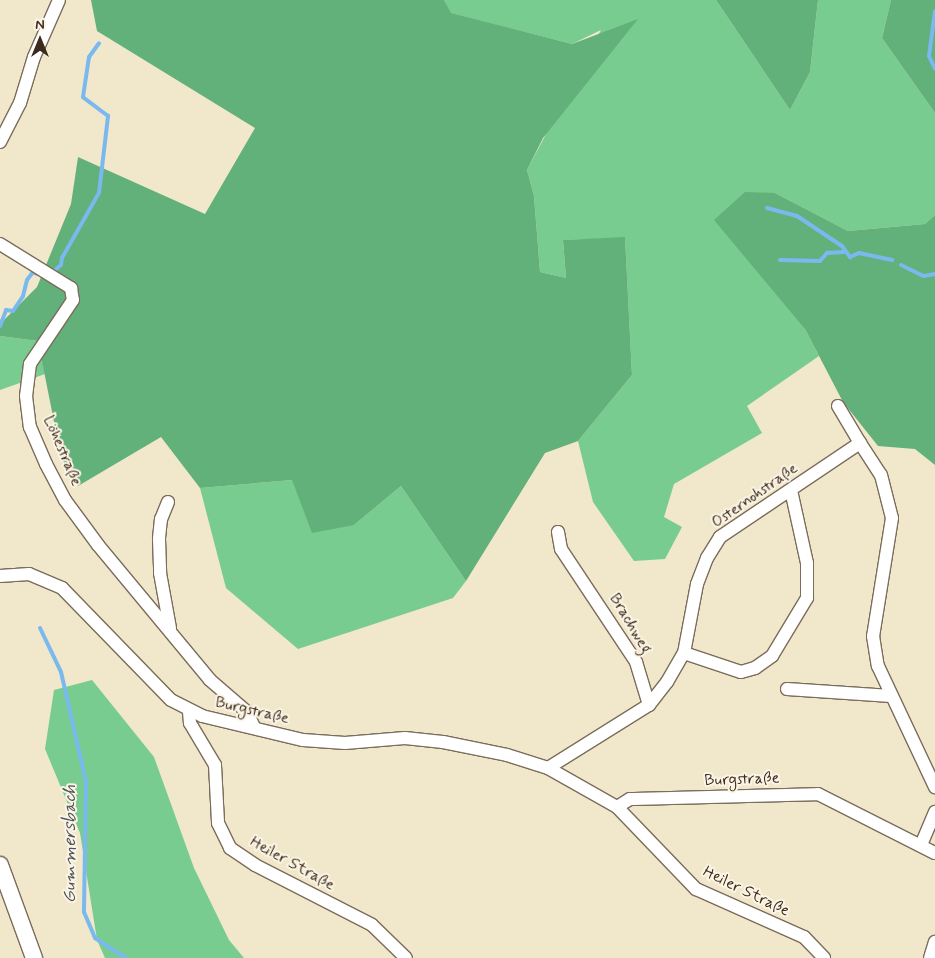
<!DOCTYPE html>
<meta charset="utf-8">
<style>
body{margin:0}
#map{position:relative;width:935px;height:958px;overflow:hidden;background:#f1e7cb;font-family:Mynerve,sans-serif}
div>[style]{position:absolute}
.green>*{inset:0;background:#79cc8f}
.forest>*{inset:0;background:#62b07a}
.stream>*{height:4px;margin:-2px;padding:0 2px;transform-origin:2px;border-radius:2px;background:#7ab9ee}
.roads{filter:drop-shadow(1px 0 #7b6c5b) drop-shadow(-1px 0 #7b6c5b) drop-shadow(0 1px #7b6c5b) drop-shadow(0 -1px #7b6c5b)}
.minor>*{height:12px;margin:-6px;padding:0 6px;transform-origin:6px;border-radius:6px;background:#fff}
.tertiary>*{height:16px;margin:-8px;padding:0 8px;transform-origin:8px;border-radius:8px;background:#fff}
span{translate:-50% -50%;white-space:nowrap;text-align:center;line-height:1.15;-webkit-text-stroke:4px #fcf5e5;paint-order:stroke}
.street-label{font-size:16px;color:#3b2a1e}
.water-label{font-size:18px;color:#4e555c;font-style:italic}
.north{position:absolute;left:15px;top:15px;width:50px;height:50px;-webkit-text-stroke:4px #fcf5e5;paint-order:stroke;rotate:0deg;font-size:14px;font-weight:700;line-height:20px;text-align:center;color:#3b2a1e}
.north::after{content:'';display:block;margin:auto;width:18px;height:22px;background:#3b2a1e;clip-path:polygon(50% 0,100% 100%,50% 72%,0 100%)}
</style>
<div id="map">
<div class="green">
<i style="clip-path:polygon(444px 0,716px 0,790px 110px,810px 72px,818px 0,891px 0,882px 38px,935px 113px,935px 215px,925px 224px,848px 231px,775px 193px,805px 329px,819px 356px,747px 406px,762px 433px,674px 484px,664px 517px,682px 527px,665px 559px,634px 561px,593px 502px,578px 441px,632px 375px,625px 238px,563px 240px,566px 278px,540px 272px,534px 196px,527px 170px,601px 30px,572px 44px,450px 13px)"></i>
<i style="clip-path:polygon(0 336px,38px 341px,45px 374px,0 390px)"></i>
<i style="clip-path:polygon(292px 480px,354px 525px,401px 486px,466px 581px,453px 598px,298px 649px,226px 588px,200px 488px)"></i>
<i style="clip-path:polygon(92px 680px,154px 757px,194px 868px,229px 940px,244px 958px,105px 958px,97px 940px,80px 833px,45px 749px,54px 690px)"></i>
</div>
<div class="forest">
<i style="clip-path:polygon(91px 0,444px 0,451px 13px,572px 44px,638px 19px,543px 138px,527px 170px,534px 196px,540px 272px,566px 278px,563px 240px,625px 237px,632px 375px,578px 441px,545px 453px,466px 581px,401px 486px,354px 525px,312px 533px,292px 480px,200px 488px,161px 437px,78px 486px,61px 457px,38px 341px,0 336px,0 324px,37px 287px,71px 204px,78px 157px,205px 214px,255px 128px,97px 31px)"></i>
<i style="clip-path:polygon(716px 0,818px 0,810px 72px,790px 110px)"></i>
<i style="clip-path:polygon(891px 0,935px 0,935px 113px,882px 38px)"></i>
<i style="clip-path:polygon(745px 192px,775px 193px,848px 231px,925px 224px,935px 215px,935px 465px,915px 449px,878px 446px,843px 402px,805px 329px,714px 220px)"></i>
</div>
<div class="stream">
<i style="left:935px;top:11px;width:45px;rotate:97.6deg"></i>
<i style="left:929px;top:56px;width:14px;rotate:65deg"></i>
<i style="left:767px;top:208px;width:31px;rotate:15deg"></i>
<i style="left:797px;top:216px;width:54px;rotate:33.7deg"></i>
<i style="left:842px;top:246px;width:14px;rotate:54deg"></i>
<i style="left:850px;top:257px;width:10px;rotate:-24deg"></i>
<i style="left:859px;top:253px;width:34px;rotate:12deg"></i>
<i style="left:780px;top:260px;width:40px;rotate:1.4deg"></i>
<i style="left:820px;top:261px;width:11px;rotate:-49deg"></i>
<i style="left:827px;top:253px;width:17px;rotate:-3deg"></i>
<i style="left:901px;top:265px;width:25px;rotate:26deg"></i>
<i style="left:924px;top:276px;width:11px;rotate:-10deg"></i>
<i style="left:56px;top:269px;width:6px;rotate:-39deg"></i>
<i style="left:61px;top:265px;width:7px;rotate:-82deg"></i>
<i style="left:62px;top:258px;width:75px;rotate:-60.4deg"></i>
<i style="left:99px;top:193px;width:78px;rotate:-83.3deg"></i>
<i style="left:108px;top:116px;width:31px;rotate:-143deg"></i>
<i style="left:83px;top:97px;width:40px;rotate:-81.5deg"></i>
<i style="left:89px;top:57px;width:17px;rotate:-54deg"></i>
<i style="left:0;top:326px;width:17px;rotate:-69deg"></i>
<i style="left:6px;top:310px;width:7px;rotate:8deg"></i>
<i style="left:13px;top:311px;width:18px;rotate:-56deg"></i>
<i style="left:23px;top:296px;width:16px;rotate:-76deg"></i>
<i style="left:27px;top:280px;width:10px;rotate:-53deg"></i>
<i style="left:33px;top:272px;width:4px;rotate:27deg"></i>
<i style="left:40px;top:628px;width:49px;rotate:64.5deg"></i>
<i style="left:61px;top:672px;width:113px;rotate:77.2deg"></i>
<i style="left:86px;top:782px;width:130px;rotate:90.9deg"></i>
<i style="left:84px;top:912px;width:28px;rotate:67deg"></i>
<i style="left:95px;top:938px;width:37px;rotate:33deg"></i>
</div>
<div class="roads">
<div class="minor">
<i style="left:0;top:142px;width:44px;rotate:-62.9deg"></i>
<i style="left:20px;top:103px;width:48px;rotate:-73.1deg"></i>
<i style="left:34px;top:57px;width:62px;rotate:-66.3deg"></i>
<i style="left:0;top:244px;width:84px;rotate:31.8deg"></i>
<i style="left:71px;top:288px;width:12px;rotate:81deg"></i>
<i style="left:73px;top:300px;width:77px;rotate:123.9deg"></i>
<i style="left:30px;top:364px;width:32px;rotate:97deg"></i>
<i style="left:26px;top:396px;width:31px;rotate:83deg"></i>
<i style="left:30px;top:427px;width:40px;rotate:66.6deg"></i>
<i style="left:46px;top:464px;width:41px;rotate:62.2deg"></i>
<i style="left:65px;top:500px;width:56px;rotate:53.7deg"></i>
<i style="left:98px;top:545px;width:175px;rotate:50.3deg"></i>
<i style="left:210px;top:680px;width:49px;rotate:40.9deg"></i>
<i style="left:247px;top:712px;width:17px;rotate:65deg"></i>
<i style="left:860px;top:443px;width:38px;rotate:57deg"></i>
<i style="left:881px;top:475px;width:44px;rotate:75.7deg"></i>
<i style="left:892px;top:518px;width:120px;rotate:99.1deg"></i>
<i style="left:873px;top:636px;width:30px;rotate:81deg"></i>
<i style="left:878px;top:666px;width:134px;rotate:64.8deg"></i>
<i style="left:168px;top:502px;width:18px;rotate:112deg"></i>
<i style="left:161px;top:519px;width:20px;rotate:96deg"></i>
<i style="left:159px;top:539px;width:34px;rotate:88deg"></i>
<i style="left:160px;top:573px;width:56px;rotate:79.7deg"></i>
<i style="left:558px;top:532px;width:17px;rotate:80deg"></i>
<i style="left:561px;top:549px;width:136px;rotate:56.4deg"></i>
<i style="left:636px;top:662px;width:45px;rotate:73.2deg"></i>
<i style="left:0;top:576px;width:29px;rotate:-4deg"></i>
<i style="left:29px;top:574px;width:36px;rotate:23deg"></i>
<i style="left:62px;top:588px;width:156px;rotate:45.8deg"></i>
<i style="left:171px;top:700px;width:35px;rotate:27deg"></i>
<i style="left:202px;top:716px;width:104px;rotate:13.4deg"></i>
<i style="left:303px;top:740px;width:42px;rotate:4.1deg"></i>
<i style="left:345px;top:743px;width:60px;rotate:-4.8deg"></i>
<i style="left:405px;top:738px;width:38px;rotate:6deg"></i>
<i style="left:443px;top:742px;width:65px;rotate:11.5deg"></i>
<i style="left:507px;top:755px;width:43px;rotate:17.6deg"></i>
<i style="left:548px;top:768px;width:79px;rotate:29.5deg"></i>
<i style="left:617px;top:807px;width:15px;rotate:-32deg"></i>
<i style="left:630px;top:799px;width:188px;rotate:-1.5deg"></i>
<i style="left:818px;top:794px;width:131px;rotate:26.8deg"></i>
<i style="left:684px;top:653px;width:60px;rotate:18.4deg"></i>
<i style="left:741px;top:672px;width:15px;rotate:-16deg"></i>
<i style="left:755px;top:668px;width:21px;rotate:-35deg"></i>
<i style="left:772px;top:656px;width:68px;rotate:-58.9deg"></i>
<i style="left:807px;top:598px;width:35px;rotate:-90deg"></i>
<i style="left:807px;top:563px;width:75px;rotate:-102.4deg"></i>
<i style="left:787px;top:689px;width:104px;rotate:3.9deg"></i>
<i style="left:189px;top:712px;width:11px;rotate:85deg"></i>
<i style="left:190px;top:723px;width:49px;rotate:59.2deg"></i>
<i style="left:215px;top:765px;width:58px;rotate:87deg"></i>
<i style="left:218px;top:823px;width:28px;rotate:64deg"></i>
<i style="left:230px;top:848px;width:30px;rotate:34deg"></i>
<i style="left:255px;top:865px;width:131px;rotate:27.1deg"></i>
<i style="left:372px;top:925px;width:47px;rotate:44.1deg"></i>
<i style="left:548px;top:768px;width:119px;rotate:-32deg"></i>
<i style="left:649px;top:705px;width:29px;rotate:-52deg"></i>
<i style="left:667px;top:682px;width:34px;rotate:-60deg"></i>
<i style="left:684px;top:653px;width:70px;rotate:-79.3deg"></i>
<i style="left:697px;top:584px;width:28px;rotate:-69deg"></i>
<i style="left:707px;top:558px;width:25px;rotate:-58deg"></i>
<i style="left:720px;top:537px;width:169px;rotate:-33.9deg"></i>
<i style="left:860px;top:443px;width:43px;rotate:-120.7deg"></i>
<i style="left:617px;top:807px;width:114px;rotate:46.1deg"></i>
<i style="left:696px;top:889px;width:118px;rotate:24deg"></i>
<i style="left:804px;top:937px;width:29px;rotate:46deg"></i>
<i style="left:921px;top:845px;width:36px;rotate:-67deg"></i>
<i style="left:930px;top:958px;width:17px;rotate:-73deg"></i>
</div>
<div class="tertiary">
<i style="left:0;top:865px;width:99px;rotate:69.9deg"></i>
</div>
</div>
<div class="street-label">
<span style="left:62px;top:451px;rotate:67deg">Löhestraße</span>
<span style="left:755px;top:496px;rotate:-35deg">Osternohstraße</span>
<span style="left:630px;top:624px;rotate:59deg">Brachweg</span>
<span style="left:252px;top:711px;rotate:13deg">Burgstraße</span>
<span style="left:742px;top:780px;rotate:-2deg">Burgstraße</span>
<span style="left:292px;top:864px;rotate:29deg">Heiler Straße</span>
<span style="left:746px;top:892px;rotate:26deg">Heiler Straße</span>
</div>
<div class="water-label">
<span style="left:70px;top:844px;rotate:-90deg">Gummersbach</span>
</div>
<div class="north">N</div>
</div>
